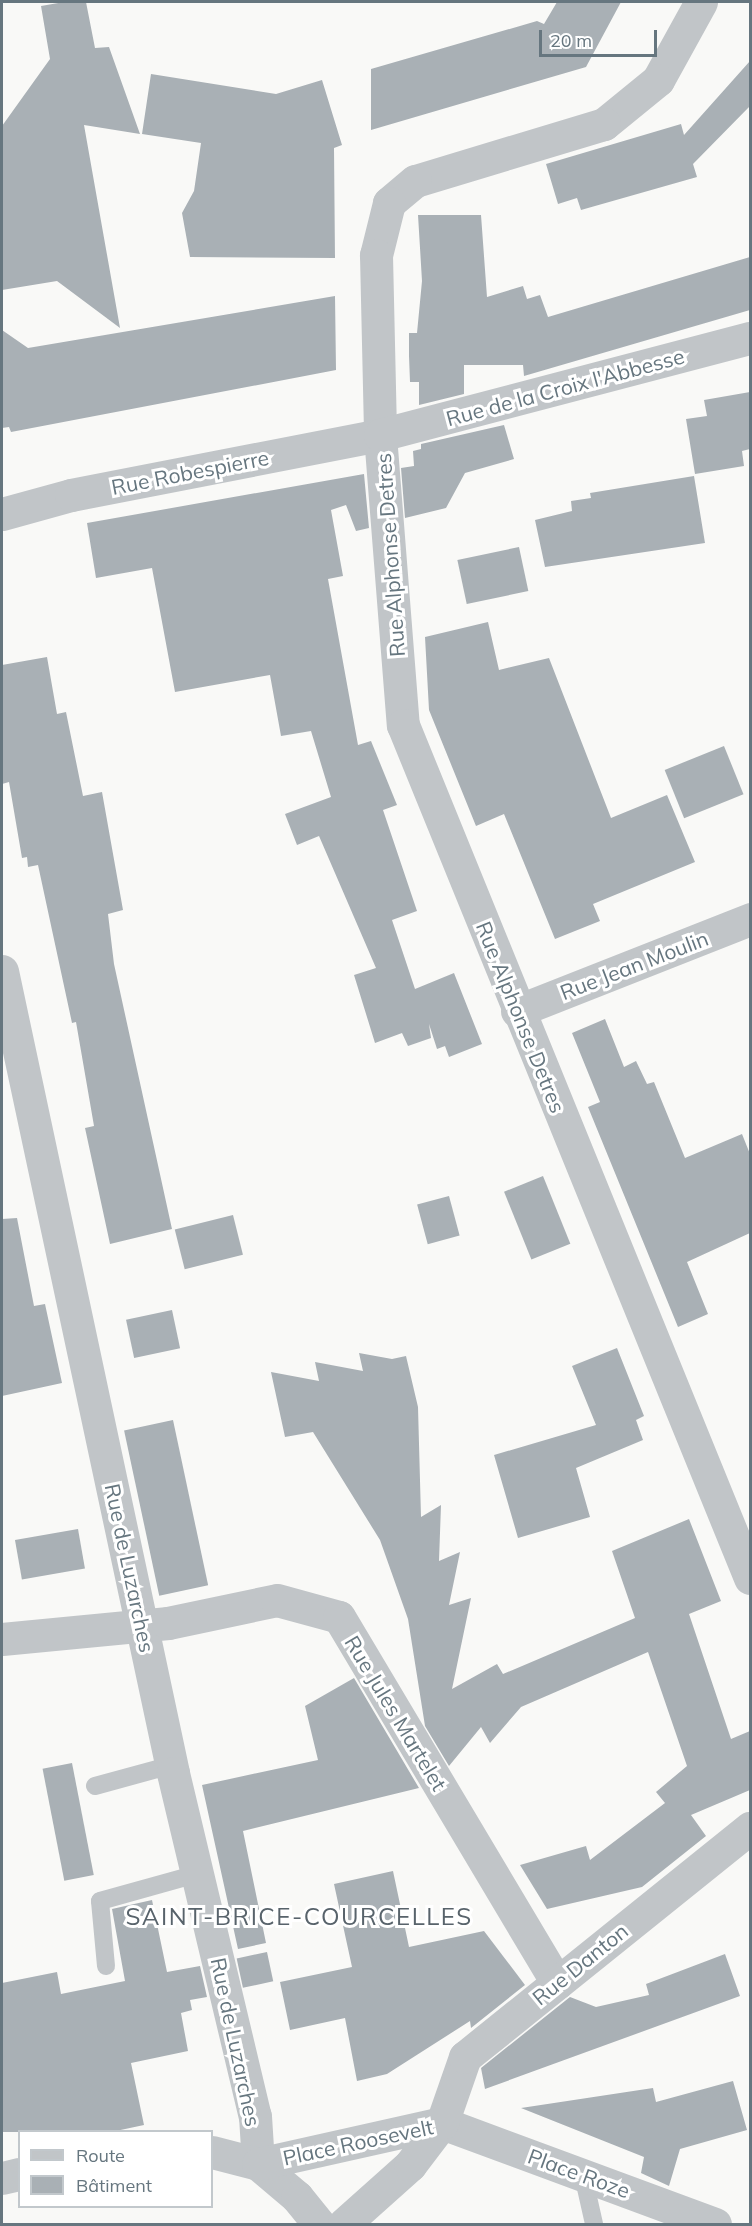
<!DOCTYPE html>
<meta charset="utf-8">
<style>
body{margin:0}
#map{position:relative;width:752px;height:2226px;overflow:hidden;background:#f9f9f7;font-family:Mulish,sans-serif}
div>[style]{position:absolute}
.building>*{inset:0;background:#a9b0b5;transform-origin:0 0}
.service>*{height:18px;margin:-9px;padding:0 9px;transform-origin:9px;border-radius:9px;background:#c1c5c8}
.minor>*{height:33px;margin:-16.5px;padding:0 16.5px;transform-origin:16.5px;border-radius:16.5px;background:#c1c5c8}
span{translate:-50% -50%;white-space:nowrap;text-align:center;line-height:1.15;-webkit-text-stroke:6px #fff;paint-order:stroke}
.street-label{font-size:21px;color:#66767f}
.quarter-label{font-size:24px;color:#58636b;letter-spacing:1.5px}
.frame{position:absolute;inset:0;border:3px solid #66767f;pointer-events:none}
.legend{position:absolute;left:18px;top:2130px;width:195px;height:78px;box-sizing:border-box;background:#fff;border:2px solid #c2c8cc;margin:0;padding:8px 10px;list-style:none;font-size:18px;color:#66767f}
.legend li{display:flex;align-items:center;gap:12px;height:30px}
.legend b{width:30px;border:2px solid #c2c8cc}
.scale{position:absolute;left:539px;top:30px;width:118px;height:27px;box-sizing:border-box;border:3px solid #66767f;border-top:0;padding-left:8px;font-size:18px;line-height:21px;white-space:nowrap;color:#66767f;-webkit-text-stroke:4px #fff;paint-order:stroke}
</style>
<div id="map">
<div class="building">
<i style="clip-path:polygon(64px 2px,86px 2px,95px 48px,109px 47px,140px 134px,84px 125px,120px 328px,57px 281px,2px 290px,2px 126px,50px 59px,41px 6px)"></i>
<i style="clip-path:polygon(557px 2px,621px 2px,586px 67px,371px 130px,371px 69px,537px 21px,544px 24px)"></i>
<i style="clip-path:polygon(750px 61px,750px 106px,693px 164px,697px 177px,581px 210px,577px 198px,558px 204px,546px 164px,681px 124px,684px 135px)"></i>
<i style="clip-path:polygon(151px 74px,276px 94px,322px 80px,342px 145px,334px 148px,335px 258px,190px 257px,182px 213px,194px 191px,201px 143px,142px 134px)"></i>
<i style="clip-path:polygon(418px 215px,481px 215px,487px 297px,523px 286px,527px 299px,540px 295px,548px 317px,750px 257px,750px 310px,524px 376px,523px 365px,464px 365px,464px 394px,419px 405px,419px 382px,410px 382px,409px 356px,409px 333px,417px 333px,422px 281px)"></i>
<i style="clip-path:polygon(335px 296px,336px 370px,11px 432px,9px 427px,2px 428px,2px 330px,28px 348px)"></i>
<i style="clip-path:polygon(750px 392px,750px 449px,742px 451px,744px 466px,695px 474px,686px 419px,707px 416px,704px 400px)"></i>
<i style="clip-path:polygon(504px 425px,514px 459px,465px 473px,446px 508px,405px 518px,401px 468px,414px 466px,413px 451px,421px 449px,421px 444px)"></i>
<i style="clip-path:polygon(364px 474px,369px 528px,356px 531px,346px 505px,331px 510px,343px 576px,328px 579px,358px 745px,371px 741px,397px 805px,383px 810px,417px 911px,392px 920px,415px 989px,454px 973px,482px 1044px,449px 1057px,445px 1046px,437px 1049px,429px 1024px,431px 1038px,408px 1046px,402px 1033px,375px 1043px,354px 975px,376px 968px,319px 836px,297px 845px,285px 814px,331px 797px,311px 731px,281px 736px,270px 675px,175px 692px,152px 568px,96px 578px,87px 523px)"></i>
<i style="clip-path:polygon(694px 476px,705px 543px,545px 567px,535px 520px,572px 511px,571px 501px,591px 498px,590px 493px)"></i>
<i style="left:519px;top:547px;width:45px;height:63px;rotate:78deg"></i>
<i style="clip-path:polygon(488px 622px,499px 670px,549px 658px,611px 818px,667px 795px,695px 862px,593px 904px,600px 921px,555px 939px,504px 814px,476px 826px,429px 710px,425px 637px)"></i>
<i style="clip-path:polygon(47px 657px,57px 714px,66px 712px,83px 796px,102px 792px,123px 910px,108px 914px,114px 964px,172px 1229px,110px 1244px,85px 1128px,94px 1126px,76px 1022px,72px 1023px,38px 865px,28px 867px,27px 857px,22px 858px,9px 782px,2px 784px,2px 665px)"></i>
<i style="left:724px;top:746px;width:52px;height:64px;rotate:68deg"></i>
<i style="clip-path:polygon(605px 1019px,624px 1067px,636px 1061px,647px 1084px,654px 1082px,685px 1158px,742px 1134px,750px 1154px,750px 1233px,687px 1262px,708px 1314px,678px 1327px,588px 1107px,600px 1102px,572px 1033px)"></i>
<i style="left:543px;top:1176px;width:73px;height:42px;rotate:68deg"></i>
<i style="left:449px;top:1196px;width:41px;height:33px;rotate:75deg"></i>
<i style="left:233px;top:1215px;width:41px;height:60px;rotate:76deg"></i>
<i style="clip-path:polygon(17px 1218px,34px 1306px,45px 1304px,62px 1383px,2px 1396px,2px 1219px)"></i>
<i style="left:172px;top:1310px;width:39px;height:47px;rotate:78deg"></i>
<i style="clip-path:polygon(617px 1348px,644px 1416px,636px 1420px,643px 1440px,576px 1468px,590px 1517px,518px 1538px,494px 1455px,596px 1425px,572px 1366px)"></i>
<i style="clip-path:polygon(359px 1353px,392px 1359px,406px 1356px,418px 1407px,421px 1517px,441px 1505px,439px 1561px,460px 1552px,449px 1605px,471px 1598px,452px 1689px,497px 1664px,503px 1674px,635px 1618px,612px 1551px,689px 1519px,721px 1601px,689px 1614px,731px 1739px,750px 1731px,750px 1790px,691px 1815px,706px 1836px,642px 1887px,547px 1909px,520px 1865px,586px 1846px,590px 1860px,665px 1803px,656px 1792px,687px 1766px,648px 1652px,521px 1707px,490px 1743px,481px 1727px,449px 1766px,425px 1726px,408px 1619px,380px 1540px,313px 1432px,285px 1437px,271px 1372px,319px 1381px,315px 1362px,363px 1371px)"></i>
<i style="left:173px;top:1420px;width:169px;height:50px;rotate:78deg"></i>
<i style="left:78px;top:1529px;width:40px;height:64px;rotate:80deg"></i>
<i style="clip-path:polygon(354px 1678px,419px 1788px,243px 1831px,266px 1943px,238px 1949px,202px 1785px,318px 1760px,305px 1706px)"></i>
<i style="left:72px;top:1763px;width:114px;height:30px;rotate:79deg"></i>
<i style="clip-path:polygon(393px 1871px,409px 1947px,484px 1931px,525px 1985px,471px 2028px,470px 2021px,387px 2074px,357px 2081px,345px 2018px,290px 2030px,280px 1982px,352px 1967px,334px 1884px)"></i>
<i style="clip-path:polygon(152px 1900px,167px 1972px,200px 1966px,207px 1997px,190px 2000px,192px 2010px,181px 2013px,188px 2051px,131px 2063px,144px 2125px,111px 2132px,2px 2132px,2px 1983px,57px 1972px,61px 1994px,125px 1981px,112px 1909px)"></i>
<i style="left:267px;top:1952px;width:30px;height:31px;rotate:78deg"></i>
<i style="clip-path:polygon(725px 1954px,740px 1996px,485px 2089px,481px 2068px,570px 1997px,596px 2007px,649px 1995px,646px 1984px)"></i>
<i style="clip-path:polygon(733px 2081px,747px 2130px,680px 2149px,669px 2186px,641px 2173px,644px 2157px,521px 2108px,653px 2088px,656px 2102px)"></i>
</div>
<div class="service">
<i style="left:95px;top:1786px;width:80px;rotate:-15.3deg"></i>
<i style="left:106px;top:1966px;width:65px;rotate:-95.3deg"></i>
<i style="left:100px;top:1901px;width:101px;rotate:-15.6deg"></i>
<i style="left:583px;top:2175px;width:50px;rotate:77.3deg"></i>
</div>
<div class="minor">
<i style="left:701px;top:2px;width:89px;rotate:118.9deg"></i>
<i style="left:658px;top:80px;width:70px;rotate:140.8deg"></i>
<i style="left:604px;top:124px;width:197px;rotate:163.2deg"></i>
<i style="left:415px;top:181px;width:34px;rotate:140deg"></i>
<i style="left:389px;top:203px;width:54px;rotate:104deg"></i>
<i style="left:376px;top:255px;width:180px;rotate:88.7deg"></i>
<i style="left:380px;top:435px;width:291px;rotate:85.5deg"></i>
<i style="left:403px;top:725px;width:921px;rotate:67.86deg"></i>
<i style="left:2px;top:514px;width:72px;rotate:-15.4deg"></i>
<i style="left:71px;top:495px;width:315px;rotate:-11deg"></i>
<i style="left:380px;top:435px;width:383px;rotate:-14.7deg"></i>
<i style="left:2px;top:971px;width:820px;rotate:77.96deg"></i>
<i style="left:173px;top:1773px;width:353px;rotate:76.6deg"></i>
<i style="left:255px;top:2116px;width:48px;rotate:86.4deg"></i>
<i style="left:517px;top:1011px;width:251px;rotate:-21.5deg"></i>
<i style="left:2px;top:1639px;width:167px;rotate:-5.5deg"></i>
<i style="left:168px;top:1623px;width:111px;rotate:-11.9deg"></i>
<i style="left:277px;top:1600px;width:64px;rotate:15.3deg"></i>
<i style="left:339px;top:1617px;width:426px;rotate:59.2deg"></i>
<i style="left:442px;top:2123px;width:291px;rotate:20.3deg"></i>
<i style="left:212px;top:2152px;width:48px;rotate:14.6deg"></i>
<i style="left:258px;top:2164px;width:51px;rotate:40.2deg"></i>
<i style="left:297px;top:2197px;width:35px;rotate:51deg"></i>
<i style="left:258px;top:2164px;width:189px;rotate:-12.6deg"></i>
<i style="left:2px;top:2178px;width:18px;rotate:-13deg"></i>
<i style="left:344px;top:2224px;width:89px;rotate:-41.8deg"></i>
<i style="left:410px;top:2165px;width:53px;rotate:-52.7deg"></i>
<i style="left:442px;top:2123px;width:70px;rotate:-70.8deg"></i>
<i style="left:465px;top:2057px;width:366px;rotate:-38.8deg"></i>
</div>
<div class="street-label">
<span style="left:565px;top:387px;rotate:-15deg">Rue de la Croix l'Abbesse</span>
<span style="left:190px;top:472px;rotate:-11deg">Rue Robespierre</span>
<span style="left:390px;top:555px;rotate:-94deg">Rue Alphonse Detres</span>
<span style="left:634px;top:965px;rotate:-21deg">Rue Jean Moulin</span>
<span style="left:521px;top:1017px;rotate:68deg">Rue Alphonse Detres</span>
<span style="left:130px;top:1568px;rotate:78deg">Rue de Luzarches</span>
<span style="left:396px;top:1713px;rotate:59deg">Rue Jules Martelet</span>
<span style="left:580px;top:1964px;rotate:-39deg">Rue Danton</span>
<span style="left:236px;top:2042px;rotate:78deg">Rue de Luzarches</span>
<span style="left:358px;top:2142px;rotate:-12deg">Place Roosevelt</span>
<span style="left:579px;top:2173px;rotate:20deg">Place Roze</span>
</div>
<div class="quarter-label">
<span style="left:299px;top:1917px">SAINT-BRICE-COURCELLES</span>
</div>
<div class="frame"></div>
<ul class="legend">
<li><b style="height:8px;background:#c1c5c8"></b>Route</li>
<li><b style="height:16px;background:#a9b0b5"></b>Bâtiment</li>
</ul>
<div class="scale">20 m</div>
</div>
